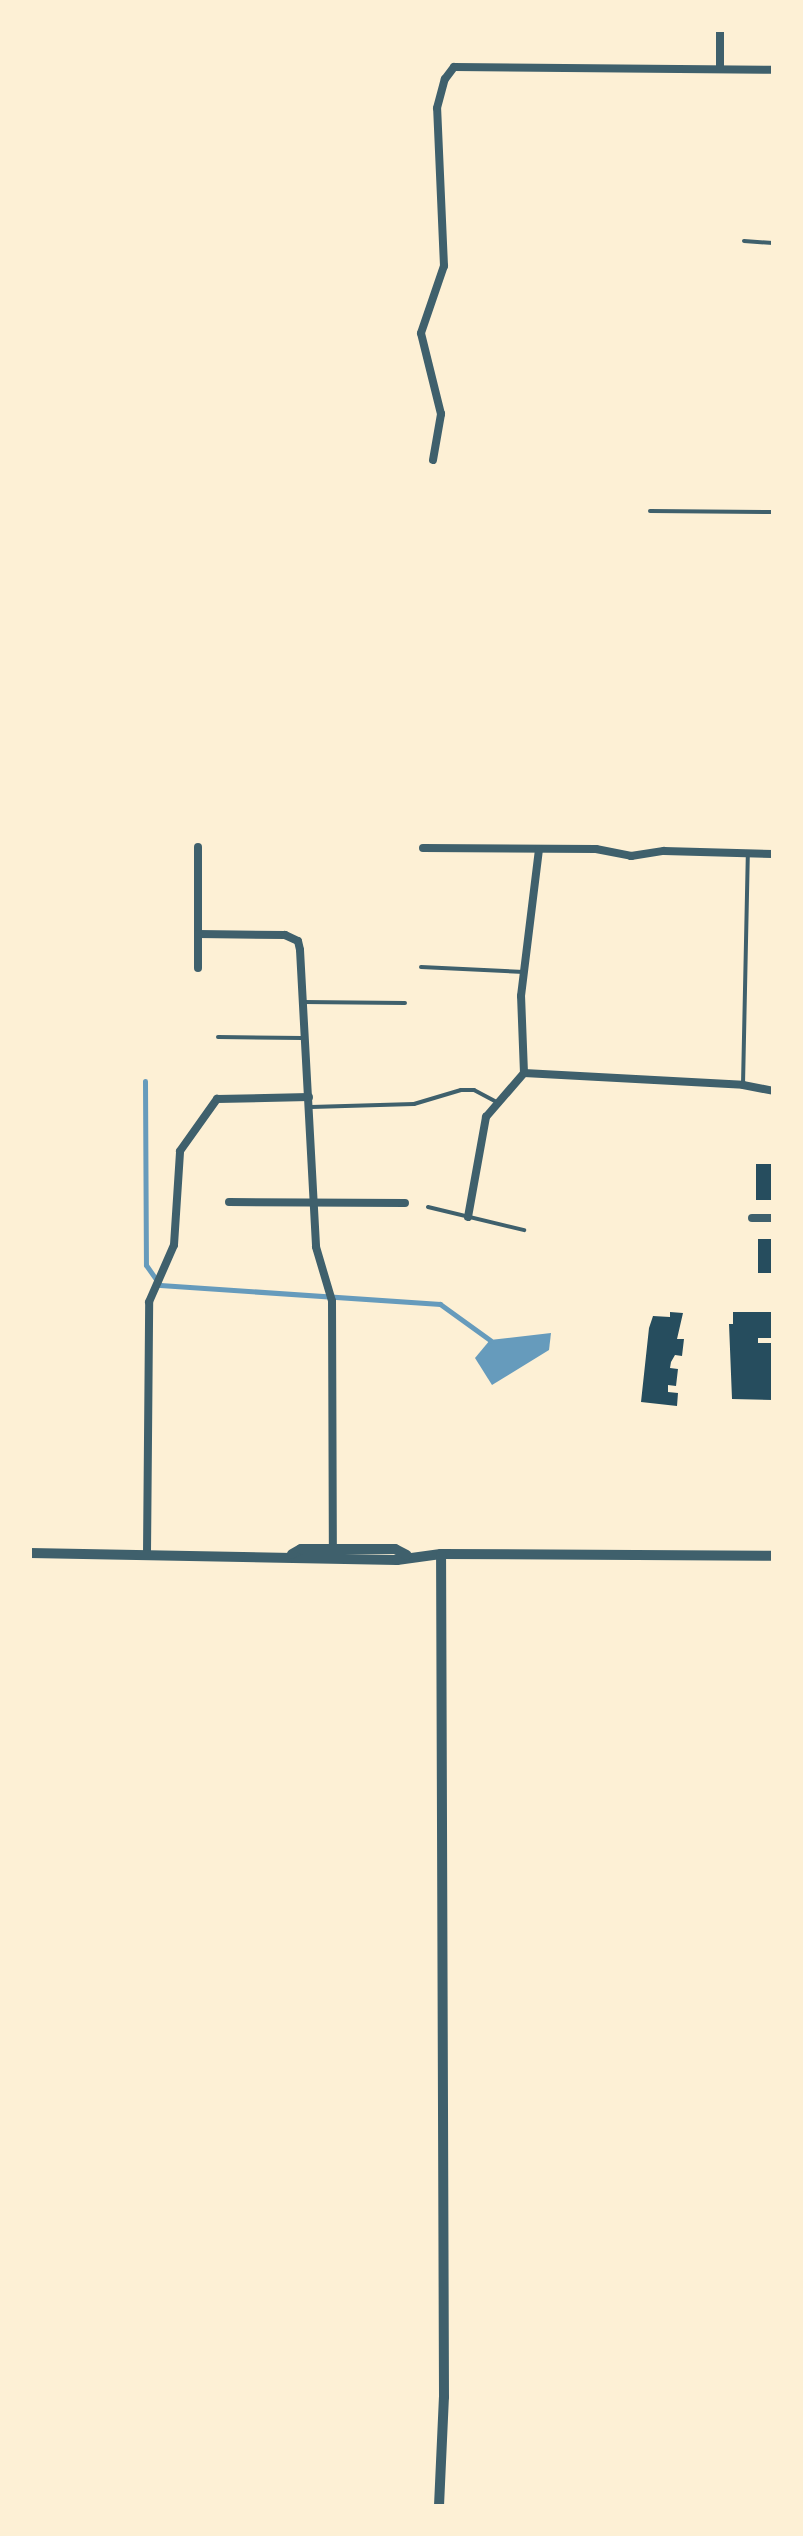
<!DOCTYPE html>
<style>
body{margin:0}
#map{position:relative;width:803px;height:2536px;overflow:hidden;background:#fdf0d5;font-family:"PT Sans Narrow",sans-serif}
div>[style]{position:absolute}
.water>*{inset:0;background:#669bbc}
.stream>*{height:5px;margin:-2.5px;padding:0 2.5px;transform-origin:2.5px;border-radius:2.5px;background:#669bbc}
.building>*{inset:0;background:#264d5e;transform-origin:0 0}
.service>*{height:4px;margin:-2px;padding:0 2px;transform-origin:2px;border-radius:2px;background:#3f606c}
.minor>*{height:8px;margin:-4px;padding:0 4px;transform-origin:4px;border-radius:4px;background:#3f606c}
.tertiary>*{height:10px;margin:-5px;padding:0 5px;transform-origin:5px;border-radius:5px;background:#3f606c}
span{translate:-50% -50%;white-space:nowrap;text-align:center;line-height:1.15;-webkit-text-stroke:6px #fdf0d5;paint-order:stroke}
.frame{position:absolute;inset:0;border:32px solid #fdf0d5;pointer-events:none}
</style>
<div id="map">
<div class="water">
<i style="clip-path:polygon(551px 1333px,549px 1350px,492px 1385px,475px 1358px,490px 1340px)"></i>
</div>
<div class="stream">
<i style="left:145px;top:1081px;width:184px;rotate:89.7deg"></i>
<i style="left:146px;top:1265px;width:24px;rotate:55deg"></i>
<i style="left:160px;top:1285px;width:281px;rotate:3.9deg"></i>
<i style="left:440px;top:1304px;width:62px;rotate:35.8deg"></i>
</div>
<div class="building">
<i style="left:756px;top:1164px;width:17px;height:36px"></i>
<i style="left:758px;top:1239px;width:15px;height:34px"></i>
<i style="clip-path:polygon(670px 1312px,683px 1313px,677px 1339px,684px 1339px,682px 1356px,675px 1355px,671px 1362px,670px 1368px,678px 1369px,676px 1386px,668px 1385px,668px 1392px,678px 1393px,677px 1406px,641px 1402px,649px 1328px,653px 1316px,670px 1317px)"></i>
<i style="clip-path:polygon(733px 1312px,773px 1312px,773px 1338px,758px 1338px,758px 1343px,773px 1343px,773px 1400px,732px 1399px,729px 1324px,733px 1324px)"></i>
</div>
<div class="service">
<i style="left:744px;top:241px;width:29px;rotate:4deg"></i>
<i style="left:650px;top:511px;width:123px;rotate:0.5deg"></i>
<i style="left:421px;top:967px;width:103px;rotate:2.8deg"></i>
<i style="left:303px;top:1002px;width:102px;rotate:0.6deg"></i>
<i style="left:218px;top:1037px;width:84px;rotate:0.7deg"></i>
<i style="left:743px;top:1085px;width:230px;rotate:-88.8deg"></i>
<i style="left:311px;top:1107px;width:103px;rotate:-1.7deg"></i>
<i style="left:414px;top:1104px;width:49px;rotate:-16.6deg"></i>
<i style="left:461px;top:1090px;width:13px"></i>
<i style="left:474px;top:1090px;width:24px;rotate:28deg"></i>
<i style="left:428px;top:1207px;width:99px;rotate:13.5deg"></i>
</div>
<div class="minor">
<i style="left:720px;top:30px;width:39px;rotate:90deg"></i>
<i style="left:433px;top:460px;width:47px;rotate:-80.1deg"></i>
<i style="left:441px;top:414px;width:83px;rotate:-103.9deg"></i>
<i style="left:421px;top:333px;width:71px;rotate:-71.1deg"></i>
<i style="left:444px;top:266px;width:158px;rotate:-92.5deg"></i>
<i style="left:437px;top:108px;width:30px;rotate:-75deg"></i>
<i style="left:445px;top:79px;width:15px;rotate:-53deg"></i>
<i style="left:454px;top:67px;width:319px;rotate:0.5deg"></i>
<i style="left:198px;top:847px;width:121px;rotate:90deg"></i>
<i style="left:423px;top:848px;width:173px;rotate:0.3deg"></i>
<i style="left:596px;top:849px;width:36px;rotate:11deg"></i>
<i style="left:631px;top:856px;width:33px;rotate:-9deg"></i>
<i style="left:664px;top:851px;width:109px;rotate:1.6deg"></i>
<i style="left:198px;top:934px;width:87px;rotate:0.7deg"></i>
<i style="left:285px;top:935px;width:14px;rotate:25deg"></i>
<i style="left:298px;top:941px;width:9px;rotate:77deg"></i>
<i style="left:300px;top:950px;width:297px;rotate:86.9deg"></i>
<i style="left:316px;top:1247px;width:56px;rotate:73.5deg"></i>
<i style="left:332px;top:1301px;width:249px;rotate:89.8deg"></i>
<i style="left:524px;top:1073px;width:219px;rotate:3.1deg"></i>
<i style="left:743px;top:1085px;width:31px;rotate:11deg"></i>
<i style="left:229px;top:1202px;width:176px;rotate:0.3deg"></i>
<i style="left:468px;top:1217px;width:102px;rotate:-79.8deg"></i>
<i style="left:486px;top:1117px;width:58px;rotate:-49.2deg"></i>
<i style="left:524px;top:1073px;width:77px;rotate:-92.2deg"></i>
<i style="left:521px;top:996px;width:148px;rotate:-83deg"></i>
<i style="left:752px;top:1218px;width:21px"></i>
<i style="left:147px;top:1553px;width:251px;rotate:-89.5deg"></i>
<i style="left:149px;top:1302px;width:62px;rotate:-66.3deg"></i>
<i style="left:174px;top:1245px;width:94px;rotate:-86.3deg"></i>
<i style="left:180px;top:1151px;width:64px;rotate:-54.6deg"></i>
<i style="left:217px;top:1099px;width:92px;rotate:-1.2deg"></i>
</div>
<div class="tertiary">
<i style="left:30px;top:1553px;width:367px;rotate:1.1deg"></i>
<i style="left:397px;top:1560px;width:44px;rotate:-7.8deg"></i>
<i style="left:441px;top:1554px;width:332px;rotate:0.3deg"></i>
<i style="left:292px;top:1554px;width:10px;rotate:-29deg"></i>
<i style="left:301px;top:1549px;width:94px"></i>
<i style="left:395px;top:1549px;width:13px;rotate:27deg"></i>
<i style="left:439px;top:2506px;width:109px;rotate:-87.4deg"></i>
<i style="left:444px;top:2397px;width:843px;rotate:-90.2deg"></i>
</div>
<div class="frame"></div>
</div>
